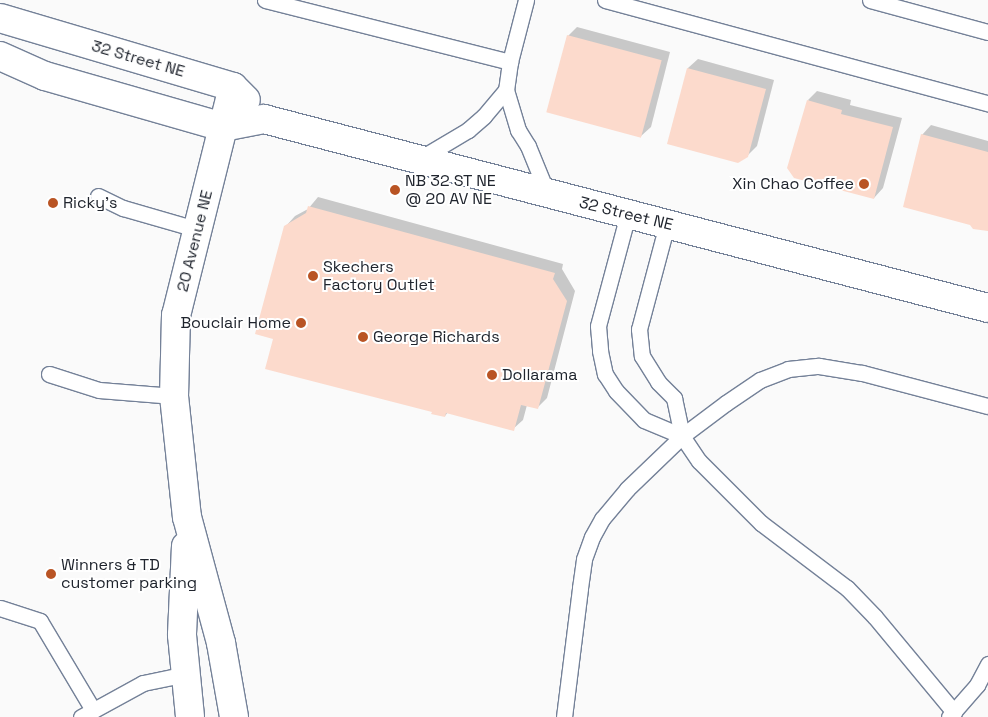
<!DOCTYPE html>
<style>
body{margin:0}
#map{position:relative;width:988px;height:717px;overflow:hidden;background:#fafafa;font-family:"Space Grotesk",sans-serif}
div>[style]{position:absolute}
.shadow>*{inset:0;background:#0003}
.building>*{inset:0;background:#fcdacc;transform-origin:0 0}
.roads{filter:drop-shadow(1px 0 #748198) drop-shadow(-1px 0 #748198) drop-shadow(0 1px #748198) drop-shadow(0 -1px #748198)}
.service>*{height:15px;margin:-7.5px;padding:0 7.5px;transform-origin:7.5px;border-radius:7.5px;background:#fff}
.tertiary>*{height:28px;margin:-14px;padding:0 14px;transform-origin:14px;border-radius:14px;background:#fff}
.dots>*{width:14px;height:14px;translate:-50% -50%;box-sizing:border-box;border:2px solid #fff;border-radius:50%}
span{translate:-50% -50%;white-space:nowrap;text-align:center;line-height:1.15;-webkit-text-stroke:4px #fff;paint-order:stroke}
.street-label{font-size:16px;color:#20252e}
.poi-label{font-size:16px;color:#20252e}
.left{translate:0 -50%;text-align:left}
.right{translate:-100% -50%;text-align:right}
</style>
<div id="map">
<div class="shadow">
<i style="clip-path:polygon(577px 27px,670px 52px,651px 127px,641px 136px,568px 36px)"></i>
<i style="clip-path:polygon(698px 59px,774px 80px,757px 146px,747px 156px,668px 143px,688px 68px)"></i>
<i style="clip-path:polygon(817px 91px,851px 100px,850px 105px,902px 118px,883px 188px,874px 198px,808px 100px)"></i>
<i style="clip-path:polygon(931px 125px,988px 141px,988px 229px,922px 135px)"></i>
<i style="clip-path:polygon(318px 197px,563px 264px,562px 269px,575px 291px,547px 398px,537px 408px,527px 405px,523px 420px,513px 429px,448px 412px,445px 416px,275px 338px,286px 226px,295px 216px,308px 209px)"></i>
</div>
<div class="building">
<i style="left:567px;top:35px;width:98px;height:80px;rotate:15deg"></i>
<i style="clip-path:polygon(687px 68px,766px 89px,748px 157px,738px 163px,667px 144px)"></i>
<i style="clip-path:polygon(807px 100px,842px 110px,841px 114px,893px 127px,874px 199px,794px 178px,787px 168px)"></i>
<i style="clip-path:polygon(921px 134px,988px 152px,988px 231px,973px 229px,970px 225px,903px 207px)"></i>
<i style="clip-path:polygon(308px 206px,555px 273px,553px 279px,567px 301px,538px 409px,521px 405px,514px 431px,446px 413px,445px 417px,431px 414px,432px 412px,265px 369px,273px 339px,255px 334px,284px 226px,306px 213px)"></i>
</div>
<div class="roads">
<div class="service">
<i style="left:265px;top:0;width:253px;rotate:14.2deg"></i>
<i style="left:526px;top:0;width:64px;rotate:104.5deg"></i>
<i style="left:510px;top:62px;width:28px;rotate:98deg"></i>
<i style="left:506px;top:90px;width:42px;rotate:73.3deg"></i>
<i style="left:518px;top:130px;width:19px;rotate:58deg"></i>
<i style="left:528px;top:146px;width:53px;rotate:67.8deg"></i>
<i style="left:605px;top:0;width:397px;rotate:15.1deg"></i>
<i style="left:870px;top:0;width:122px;rotate:15.2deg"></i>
<i style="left:421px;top:158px;width:55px;rotate:-30.8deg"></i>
<i style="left:468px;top:130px;width:21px;rotate:-41deg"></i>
<i style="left:484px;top:116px;width:34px;rotate:-50deg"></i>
<i style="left:98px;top:196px;width:28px;rotate:26deg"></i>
<i style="left:123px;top:208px;width:79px;rotate:16.1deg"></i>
<i style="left:628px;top:214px;width:116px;rotate:105deg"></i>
<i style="left:598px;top:326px;width:25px;rotate:85deg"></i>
<i style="left:600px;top:351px;width:24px;rotate:78deg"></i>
<i style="left:605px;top:374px;width:20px;rotate:57deg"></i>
<i style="left:616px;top:391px;width:40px;rotate:46deg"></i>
<i style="left:644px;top:420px;width:41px;rotate:22.8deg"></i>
<i style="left:667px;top:224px;width:109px;rotate:104.9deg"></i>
<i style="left:639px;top:329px;width:27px;rotate:84deg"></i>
<i style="left:642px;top:356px;width:31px;rotate:58deg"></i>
<i style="left:658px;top:382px;width:23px;rotate:45deg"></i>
<i style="left:674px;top:398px;width:39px;rotate:78deg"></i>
<i style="left:682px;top:436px;width:30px;rotate:56deg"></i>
<i style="left:699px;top:461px;width:88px;rotate:45deg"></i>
<i style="left:761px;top:523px;width:108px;rotate:37.1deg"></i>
<i style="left:847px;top:588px;width:40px;rotate:46deg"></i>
<i style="left:875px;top:617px;width:124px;rotate:50.3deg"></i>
<i style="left:49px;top:374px;width:52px;rotate:17.7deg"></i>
<i style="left:99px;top:390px;width:75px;rotate:4.6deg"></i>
<i style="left:0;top:608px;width:42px;rotate:18deg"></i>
<i style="left:40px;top:621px;width:104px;rotate:59.2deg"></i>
<i style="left:81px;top:717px;width:71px;rotate:-28.7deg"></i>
<i style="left:143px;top:683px;width:45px;rotate:-11.6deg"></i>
<i style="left:564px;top:717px;width:130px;rotate:-82.9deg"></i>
<i style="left:580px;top:588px;width:29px;rotate:-82deg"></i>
<i style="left:584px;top:559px;width:23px;rotate:-70deg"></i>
<i style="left:592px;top:537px;width:21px;rotate:-61deg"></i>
<i style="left:602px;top:519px;width:39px;rotate:-50deg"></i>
<i style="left:627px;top:489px;width:76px;rotate:-43.9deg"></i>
<i style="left:682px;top:436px;width:55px;rotate:-36.9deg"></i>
<i style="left:726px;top:403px;width:41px;rotate:-34.1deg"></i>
<i style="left:760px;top:380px;width:30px;rotate:-21deg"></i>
<i style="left:788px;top:369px;width:31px;rotate:-6deg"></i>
<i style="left:819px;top:366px;width:44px;rotate:9.2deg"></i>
<i style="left:862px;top:373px;width:130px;rotate:14.7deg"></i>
<i style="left:949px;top:717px;width:43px;rotate:-48.8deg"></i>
<i style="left:977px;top:685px;width:24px;rotate:-62deg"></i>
</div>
<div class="tertiary">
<i style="left:0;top:18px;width:243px;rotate:16.5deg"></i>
<i style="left:233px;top:87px;width:18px;rotate:45deg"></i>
<i style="left:0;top:56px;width:49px;rotate:24deg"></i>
<i style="left:45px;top:76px;width:185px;rotate:16deg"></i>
<i style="left:223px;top:127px;width:42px;rotate:-11deg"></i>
<i style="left:264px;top:119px;width:748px;rotate:14.63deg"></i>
<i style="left:233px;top:87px;width:235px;rotate:104deg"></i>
<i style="left:176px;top:315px;width:81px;rotate:91.4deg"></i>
<i style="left:174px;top:396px;width:122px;rotate:83.9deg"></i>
<i style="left:187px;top:517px;width:131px;rotate:74.9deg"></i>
<i style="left:221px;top:643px;width:75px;rotate:80deg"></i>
<i style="left:186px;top:546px;width:89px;rotate:92.6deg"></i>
<i style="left:182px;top:635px;width:82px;rotate:84.4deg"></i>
</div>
</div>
<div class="dots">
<i style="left:864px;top:184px;background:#b95424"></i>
<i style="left:395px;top:190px;background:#b95424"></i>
<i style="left:53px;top:203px;background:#b95424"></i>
<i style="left:313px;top:276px;background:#b95424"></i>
<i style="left:301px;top:323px;background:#b95424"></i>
<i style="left:363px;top:337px;background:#b95424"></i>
<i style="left:492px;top:375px;background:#b95424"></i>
<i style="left:51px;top:574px;background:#b95424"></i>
</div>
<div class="street-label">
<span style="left:138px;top:59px;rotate:16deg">32 Street NE</span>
<span style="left:626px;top:214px;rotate:14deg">32 Street NE</span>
<span style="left:195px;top:241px;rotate:-76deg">20 Avenue NE</span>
</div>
<div class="poi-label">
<span class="left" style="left:405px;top:190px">NB 32 ST NE<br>@ 20 AV NE</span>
<span class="right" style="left:854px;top:184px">Xin Chao Coffee</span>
<span class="left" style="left:63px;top:203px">Ricky's</span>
<span class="left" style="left:323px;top:276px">Skechers<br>Factory Outlet</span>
<span class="right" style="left:291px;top:323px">Bouclair Home</span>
<span class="left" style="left:373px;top:337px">George Richards</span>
<span class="left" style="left:502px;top:375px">Dollarama</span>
<span class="left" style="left:61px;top:574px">Winners &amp; TD<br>customer parking</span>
</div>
</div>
